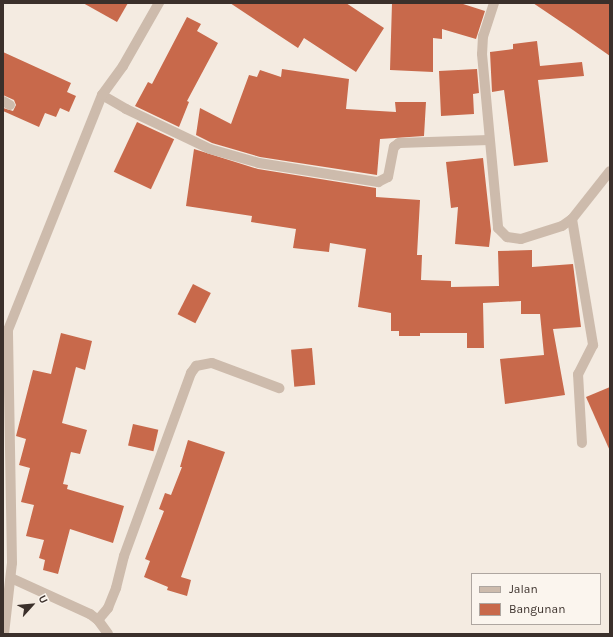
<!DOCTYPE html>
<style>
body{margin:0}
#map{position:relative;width:613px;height:637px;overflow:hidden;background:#f4ebe1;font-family:Karla,sans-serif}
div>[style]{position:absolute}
.building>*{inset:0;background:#c8694b;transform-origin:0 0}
.minor>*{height:10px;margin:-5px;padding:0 5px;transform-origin:5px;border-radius:5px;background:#cdbbac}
span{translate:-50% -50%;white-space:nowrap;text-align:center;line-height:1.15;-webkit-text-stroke:3px #fbf5ee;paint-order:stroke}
.frame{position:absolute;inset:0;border:4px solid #3b302b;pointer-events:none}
.legend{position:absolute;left:471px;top:573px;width:130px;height:52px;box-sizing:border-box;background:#fbf5ee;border:1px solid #aea6a0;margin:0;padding:5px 7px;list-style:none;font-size:12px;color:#3b302b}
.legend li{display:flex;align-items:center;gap:8px;height:20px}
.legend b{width:20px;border:1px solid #aea6a0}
.north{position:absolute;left:12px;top:585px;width:40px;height:40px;-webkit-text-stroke:3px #fbf5ee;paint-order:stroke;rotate:63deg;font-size:11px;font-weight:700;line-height:16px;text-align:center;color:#3b302b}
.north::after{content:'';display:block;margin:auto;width:14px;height:18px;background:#3b302b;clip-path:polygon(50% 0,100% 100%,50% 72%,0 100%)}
</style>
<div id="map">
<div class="building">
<i style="clip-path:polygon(83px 3px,128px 3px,117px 22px)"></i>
<i style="clip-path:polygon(230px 3px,346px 3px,384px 28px,356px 72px,304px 38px,298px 48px)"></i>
<i style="clip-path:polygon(392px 3px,460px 3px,485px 11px,476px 39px,442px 29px,442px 39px,433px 38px,433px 72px,390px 70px)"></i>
<i style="clip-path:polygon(533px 3px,610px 3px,610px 56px,573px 30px)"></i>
<i style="clip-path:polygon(187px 17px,201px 24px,197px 31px,218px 43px,187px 101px,189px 102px,179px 127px,135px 106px,148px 82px,152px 84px)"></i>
<i style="clip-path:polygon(537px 41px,540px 66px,582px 62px,584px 76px,538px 80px,548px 162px,514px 166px,504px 90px,492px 92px,490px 52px,513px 49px,513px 44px)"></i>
<i style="clip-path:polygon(3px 52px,71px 83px,67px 92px,76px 96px,69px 112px,60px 108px,56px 117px,45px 113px,39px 127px,3px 111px,3px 108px,13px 111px,16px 105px,14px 100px,3px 95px)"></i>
<i style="clip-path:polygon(282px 69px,349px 79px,346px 109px,396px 112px,395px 102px,426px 102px,424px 136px,380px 139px,377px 175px,260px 157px,212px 143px,196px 135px,200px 108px,231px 124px,249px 75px,257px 77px,260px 70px,281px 77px)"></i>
<i style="clip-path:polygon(477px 69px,479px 93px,473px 94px,474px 114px,441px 116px,439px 71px)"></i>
<i style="left:137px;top:122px;width:41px;height:55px;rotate:25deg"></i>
<i style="clip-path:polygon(194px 149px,258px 169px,376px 188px,376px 197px,420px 200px,417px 255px,422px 255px,421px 280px,451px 281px,451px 287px,499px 286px,498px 251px,532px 250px,532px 267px,573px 264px,581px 327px,553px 329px,565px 395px,505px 404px,500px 359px,544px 355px,540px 314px,521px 314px,521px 301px,483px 303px,484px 348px,467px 348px,467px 333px,420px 333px,420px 336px,399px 336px,399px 331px,391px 331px,391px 313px,358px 307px,366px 249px,330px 243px,329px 252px,293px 248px,296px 229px,251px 222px,252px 216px,186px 206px)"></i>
<i style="clip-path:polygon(483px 158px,491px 231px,489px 247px,455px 244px,458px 207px,451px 208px,446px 162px)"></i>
<i style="left:193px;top:284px;width:20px;height:34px;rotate:27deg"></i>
<i style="clip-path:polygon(61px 333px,92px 341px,85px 370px,76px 367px,62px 423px,87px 430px,80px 454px,71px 452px,63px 484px,68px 485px,67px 489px,124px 506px,113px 543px,70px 529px,58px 574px,43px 570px,45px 560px,39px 558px,44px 540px,26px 536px,34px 505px,21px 502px,30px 468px,19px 465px,26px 439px,16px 436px,33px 370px,51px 374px)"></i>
<i style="left:312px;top:348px;width:37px;height:21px;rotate:85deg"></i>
<i style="clip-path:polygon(610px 387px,610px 451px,586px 397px)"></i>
<i style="left:133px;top:424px;width:26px;height:22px;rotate:13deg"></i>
<i style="clip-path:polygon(188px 440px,225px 452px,181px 577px,191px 580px,187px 596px,167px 590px,168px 587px,144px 577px,150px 561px,145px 559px,164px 511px,159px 509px,165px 493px,171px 495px,182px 467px,180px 467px)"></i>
</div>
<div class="minor">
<i style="left:494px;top:3px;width:35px;rotate:108deg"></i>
<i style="left:483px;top:36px;width:18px;rotate:93deg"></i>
<i style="left:482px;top:54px;width:175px;rotate:84.7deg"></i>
<i style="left:498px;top:228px;width:13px;rotate:45deg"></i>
<i style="left:507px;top:237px;width:14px;rotate:8deg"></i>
<i style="left:521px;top:239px;width:43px;rotate:-17.6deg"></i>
<i style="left:562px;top:226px;width:12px;rotate:-35deg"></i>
<i style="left:572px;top:219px;width:61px;rotate:-51.6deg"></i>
<i style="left:102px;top:95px;width:28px;rotate:30deg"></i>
<i style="left:126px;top:109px;width:93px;rotate:25.5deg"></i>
<i style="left:210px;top:149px;width:51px;rotate:15.9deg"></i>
<i style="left:259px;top:163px;width:121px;rotate:9.1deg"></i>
<i style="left:378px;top:182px;width:11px;rotate:-27deg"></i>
<i style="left:388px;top:177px;width:31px;rotate:-79deg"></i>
<i style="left:394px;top:147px;width:6px;rotate:-39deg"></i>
<i style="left:399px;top:143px;width:90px;rotate:-1.9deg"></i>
<i style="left:3px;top:101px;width:8px;rotate:30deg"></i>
<i style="left:572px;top:219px;width:128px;rotate:80.5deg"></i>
<i style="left:593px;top:345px;width:33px;rotate:117deg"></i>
<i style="left:578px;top:374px;width:69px;rotate:86.7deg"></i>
<i style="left:11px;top:578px;width:87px;rotate:24.5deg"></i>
<i style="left:90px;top:614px;width:10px;rotate:37deg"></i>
<i style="left:98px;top:620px;width:17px;rotate:54deg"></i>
<i style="left:98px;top:620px;width:16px;rotate:-50deg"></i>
<i style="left:108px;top:608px;width:22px;rotate:-68deg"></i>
<i style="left:116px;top:588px;width:33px;rotate:-76deg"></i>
<i style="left:124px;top:556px;width:195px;rotate:-69.9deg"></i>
<i style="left:191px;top:373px;width:9px;rotate:-54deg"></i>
<i style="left:196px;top:366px;width:16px;rotate:-11deg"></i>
<i style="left:212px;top:363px;width:72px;rotate:20.5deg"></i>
<i style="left:4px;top:634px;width:71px;rotate:-83.6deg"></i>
<i style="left:12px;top:563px;width:233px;rotate:-91deg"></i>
<i style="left:8px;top:330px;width:253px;rotate:-68.2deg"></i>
<i style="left:102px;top:95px;width:36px;rotate:-54deg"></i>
<i style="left:123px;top:66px;width:73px;rotate:-60.3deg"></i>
</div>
<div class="frame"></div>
<ul class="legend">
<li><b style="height:5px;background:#cdbbac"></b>Jalan</li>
<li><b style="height:11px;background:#c8694b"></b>Bangunan</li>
</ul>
<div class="north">U</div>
</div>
